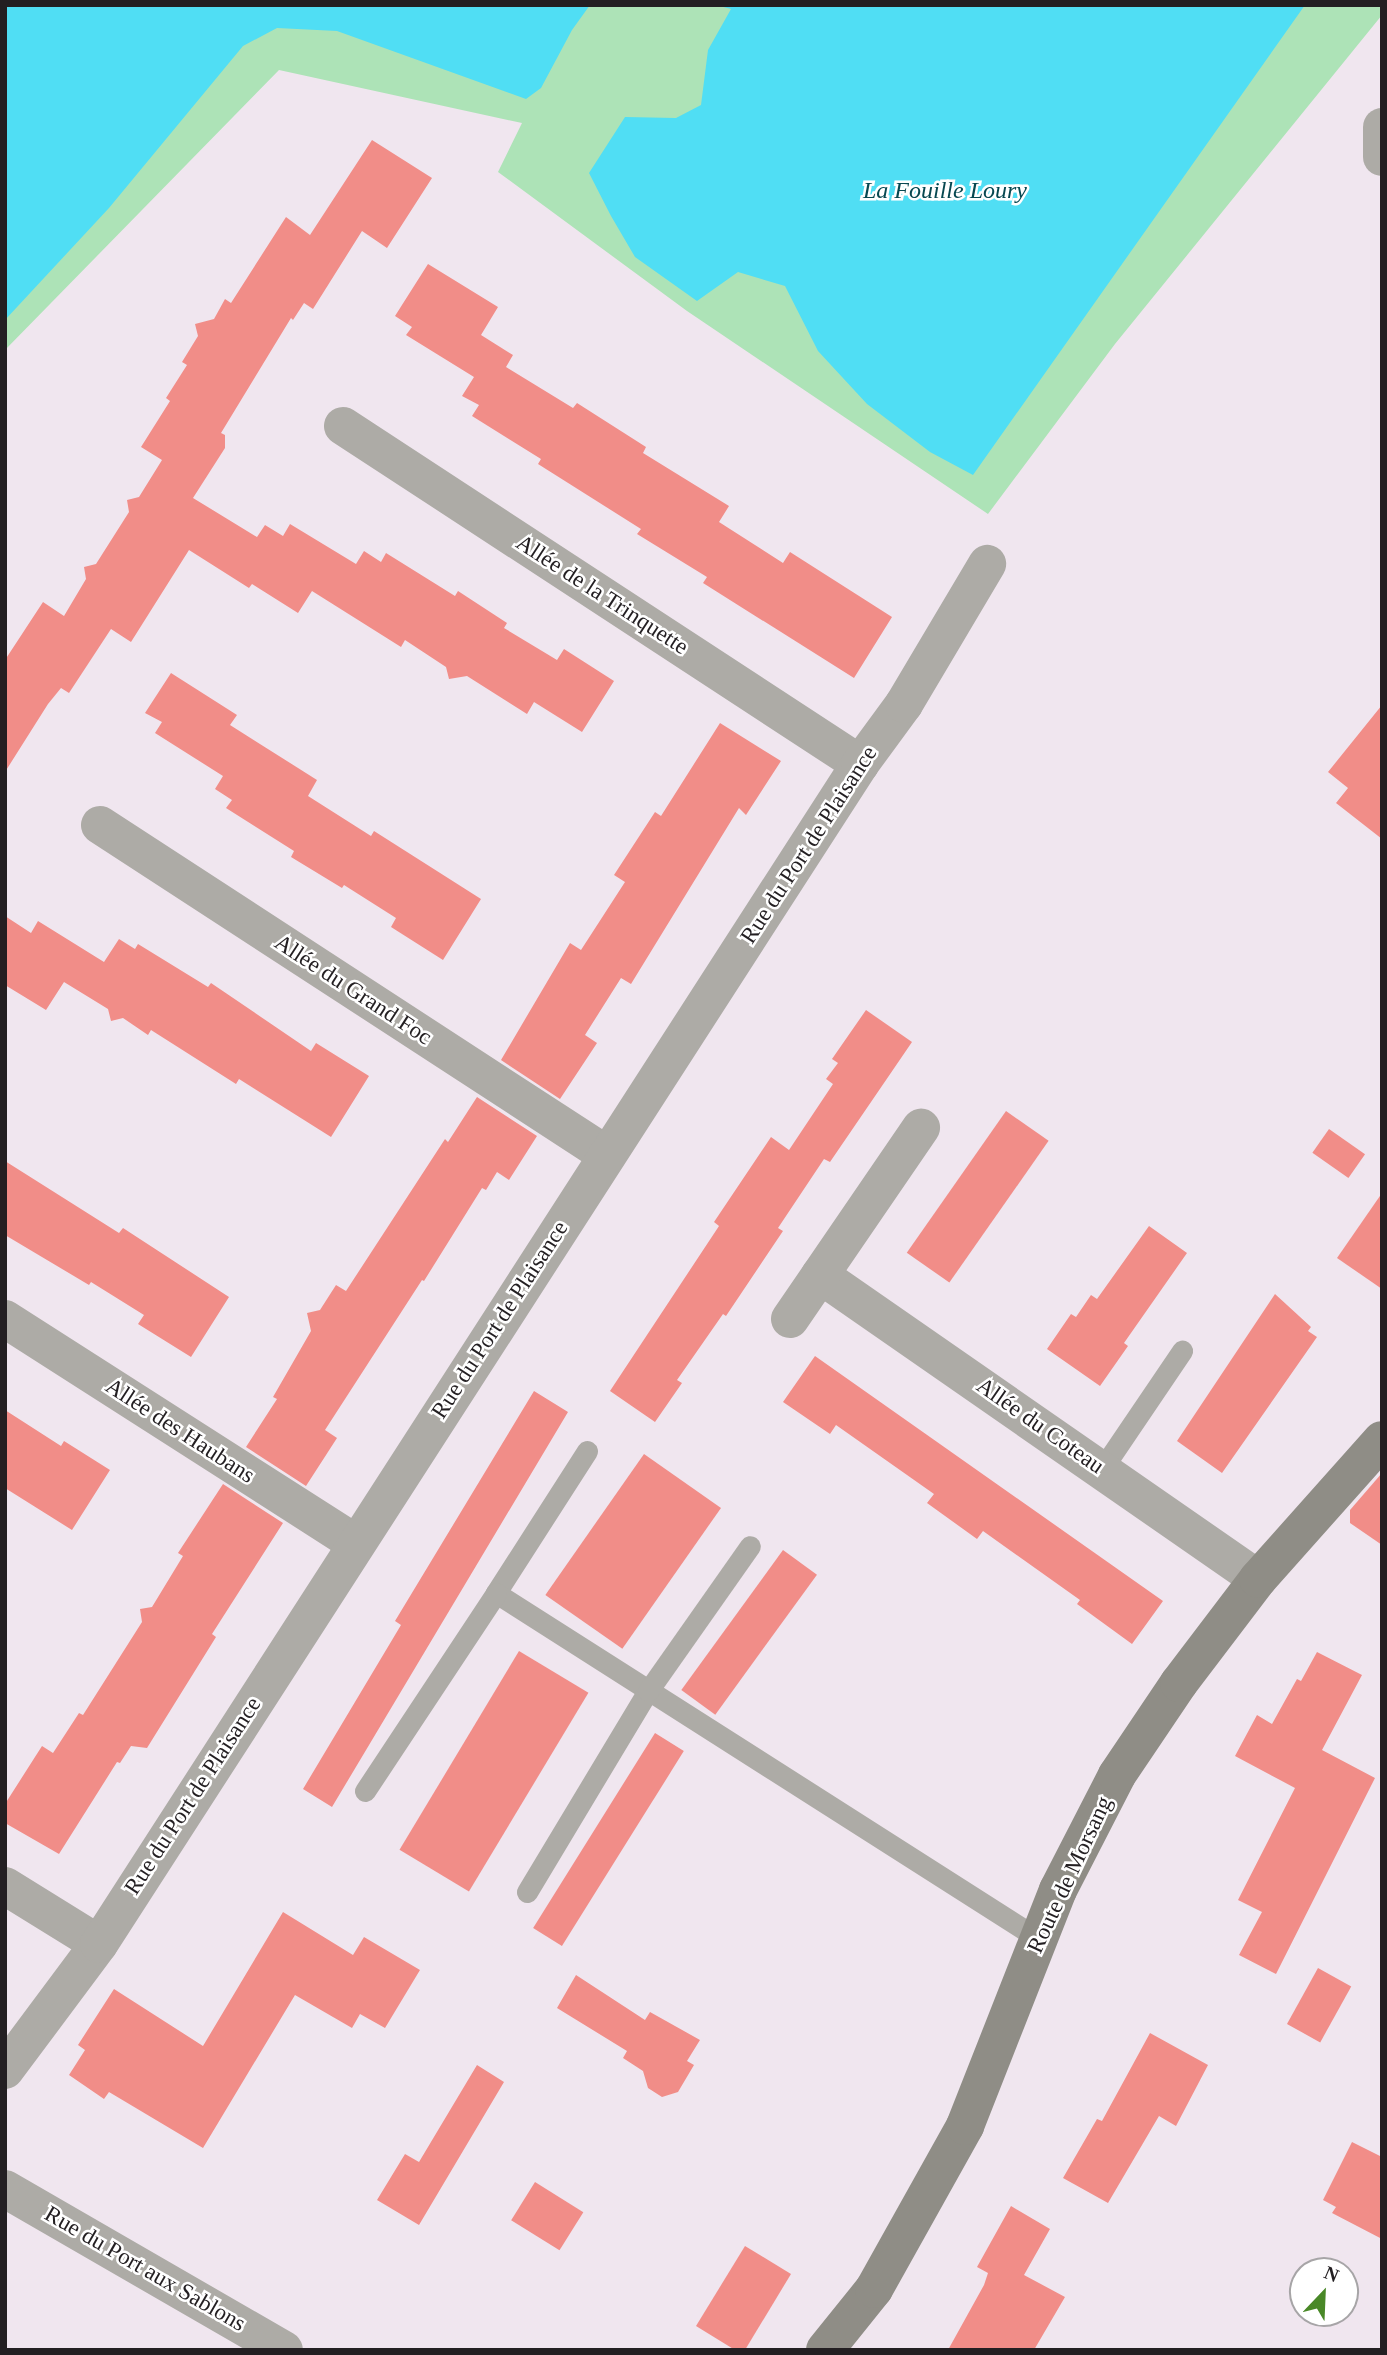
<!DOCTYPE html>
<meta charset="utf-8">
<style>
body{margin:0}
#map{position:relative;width:1387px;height:2355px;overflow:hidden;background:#f0e6ef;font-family:"Times New Roman",serif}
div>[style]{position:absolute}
.green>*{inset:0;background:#ade3b7}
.water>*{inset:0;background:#50def4}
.building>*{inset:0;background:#f18d88;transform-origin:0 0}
.lane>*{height:21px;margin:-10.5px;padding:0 10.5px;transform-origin:10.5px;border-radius:10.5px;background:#adaba6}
.street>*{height:38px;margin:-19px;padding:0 19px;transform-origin:19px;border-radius:19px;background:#adaba6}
.secondary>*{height:38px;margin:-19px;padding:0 19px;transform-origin:19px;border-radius:19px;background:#8f8d86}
span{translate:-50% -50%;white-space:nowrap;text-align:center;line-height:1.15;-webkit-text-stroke:5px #fff;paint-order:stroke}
.street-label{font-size:23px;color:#231f22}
.water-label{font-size:24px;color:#074851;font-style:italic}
.frame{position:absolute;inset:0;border:7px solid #231f22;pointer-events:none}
.north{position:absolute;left:1289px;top:2257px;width:70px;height:70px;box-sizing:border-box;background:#fff;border:2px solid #a7a5a7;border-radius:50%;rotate:23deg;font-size:19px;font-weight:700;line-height:28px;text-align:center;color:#231f22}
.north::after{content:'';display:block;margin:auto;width:24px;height:32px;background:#498827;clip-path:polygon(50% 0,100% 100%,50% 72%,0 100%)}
</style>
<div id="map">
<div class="green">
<i style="clip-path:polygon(5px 5px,1382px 5px,1382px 15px,1115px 344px,988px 514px,687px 311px,498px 172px,522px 123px,279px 70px,5px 350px)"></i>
</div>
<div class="water">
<i style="clip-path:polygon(5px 5px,590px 5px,572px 30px,541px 88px,526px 99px,337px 31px,277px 28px,243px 46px,109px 208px,5px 320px)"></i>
<i style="clip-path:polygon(716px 5px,1305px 5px,973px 475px,930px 452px,867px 404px,818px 351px,785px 286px,738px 272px,697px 301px,635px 257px,611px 216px,589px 173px,625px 117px,676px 118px,701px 105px,708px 50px,731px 9px)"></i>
</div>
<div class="building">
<i style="clip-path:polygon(372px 140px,432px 178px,387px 248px,362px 231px,313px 309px,304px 303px,293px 320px,291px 318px,221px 433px,225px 435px,225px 448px,193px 498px,257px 537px,265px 525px,283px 536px,290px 524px,356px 564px,364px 551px,381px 562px,386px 553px,455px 596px,458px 591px,507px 623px,504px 628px,557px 660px,564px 649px,614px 681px,582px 732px,534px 702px,527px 714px,467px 676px,449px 679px,446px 667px,405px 640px,401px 647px,312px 591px,298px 613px,252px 584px,249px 588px,189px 550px,131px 642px,111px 629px,69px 693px,61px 688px,48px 704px,5px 772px,5px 660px,43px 602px,64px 616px,86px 579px,84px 567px,96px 564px,129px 512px,127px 500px,139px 497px,162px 460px,141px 447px,170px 401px,166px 398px,187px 365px,182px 362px,198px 336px,195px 324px,214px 319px,225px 299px,231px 303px,286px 217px,310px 235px)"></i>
<i style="clip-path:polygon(428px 264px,498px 307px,481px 335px,513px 355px,506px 367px,573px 408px,577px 403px,646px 447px,643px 453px,729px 506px,719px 522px,783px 563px,790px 552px,892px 617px,854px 678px,703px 583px,707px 577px,637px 534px,641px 529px,538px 464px,541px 459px,472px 416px,479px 405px,462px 396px,474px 377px,406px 335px,412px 327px,395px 316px)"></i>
<i style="clip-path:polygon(171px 673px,237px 715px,230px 725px,317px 780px,308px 796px,371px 836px,374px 831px,481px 899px,443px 960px,391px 927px,396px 918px,344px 885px,342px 888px,291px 857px,294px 851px,226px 808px,232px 800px,215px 789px,223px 776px,155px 733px,162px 722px,145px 713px)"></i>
<i style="clip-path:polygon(1382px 705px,1382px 839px,1336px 803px,1348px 788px,1328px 772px)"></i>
<i style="clip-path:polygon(720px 723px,781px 761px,746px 815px,739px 808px,631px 984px,621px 978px,585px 1035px,597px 1043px,560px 1099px,501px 1060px,570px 943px,581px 950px,625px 882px,614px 875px,655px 812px,661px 816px)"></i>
<i style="clip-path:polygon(5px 916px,31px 933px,38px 921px,104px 962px,119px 939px,135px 949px,138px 944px,208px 987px,211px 983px,311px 1051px,316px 1043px,369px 1076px,331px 1137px,239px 1079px,236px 1084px,151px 1030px,148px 1035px,123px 1018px,111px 1021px,108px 1009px,64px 982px,46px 1010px,5px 985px)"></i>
<i style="clip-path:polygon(866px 1010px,912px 1042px,830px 1162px,824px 1159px,778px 1228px,783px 1231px,726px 1316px,723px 1314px,677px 1380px,682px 1383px,655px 1422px,610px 1391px,719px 1226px,714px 1222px,771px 1137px,789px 1150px,833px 1084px,826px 1079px,838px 1063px,832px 1059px)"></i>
<i style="clip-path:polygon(477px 1097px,537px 1136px,509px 1180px,497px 1172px,486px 1190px,482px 1188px,424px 1281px,422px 1280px,325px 1430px,337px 1438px,306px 1486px,246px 1447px,277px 1399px,273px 1397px,311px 1331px,307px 1313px,320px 1310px,336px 1285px,346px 1291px,445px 1139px,448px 1142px)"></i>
<i style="left:1006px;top:1111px;width:52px;height:173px;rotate:35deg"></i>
<i style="left:1329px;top:1129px;width:44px;height:29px;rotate:35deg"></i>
<i style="clip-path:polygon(5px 1161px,119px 1233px,123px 1228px,229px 1297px,191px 1357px,138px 1324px,144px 1315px,91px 1282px,89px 1285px,5px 1235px)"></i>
<i style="clip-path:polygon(1382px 1193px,1382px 1289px,1337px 1258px)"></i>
<i style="clip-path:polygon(1149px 1226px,1187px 1253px,1124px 1343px,1128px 1346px,1100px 1386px,1047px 1349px,1071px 1314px,1076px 1317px,1091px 1295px,1097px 1299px)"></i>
<i style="clip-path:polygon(1275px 1294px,1311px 1327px,1308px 1331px,1317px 1337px,1222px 1473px,1177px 1441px)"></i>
<i style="clip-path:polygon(815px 1356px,1163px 1601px,1132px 1644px,1077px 1604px,1080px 1600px,983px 1531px,977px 1539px,927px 1503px,934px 1494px,836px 1425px,830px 1434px,783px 1402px)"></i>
<i style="clip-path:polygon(534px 1391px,568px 1412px,332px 1807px,303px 1789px,401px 1625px,395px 1621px)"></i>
<i style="clip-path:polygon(5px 1410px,61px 1446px,64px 1441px,110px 1470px,72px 1530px,5px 1488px)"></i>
<i style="left:644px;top:1454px;width:94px;height:172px;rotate:35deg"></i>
<i style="clip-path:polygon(1382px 1473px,1382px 1545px,1350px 1523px,1350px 1510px)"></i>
<i style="clip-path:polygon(223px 1484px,283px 1523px,212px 1634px,216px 1637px,147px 1748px,131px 1746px,120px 1763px,117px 1762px,59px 1854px,5px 1823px,5px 1804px,42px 1746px,53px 1753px,79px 1713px,83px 1715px,142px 1622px,140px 1609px,152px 1607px,183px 1556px,178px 1553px)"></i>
<i style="left:783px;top:1550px;width:42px;height:173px;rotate:36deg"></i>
<i style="left:519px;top:1651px;width:81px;height:232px;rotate:31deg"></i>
<i style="clip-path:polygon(1317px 1652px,1362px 1675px,1322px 1750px,1375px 1778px,1276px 1974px,1239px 1955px,1262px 1912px,1238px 1900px,1295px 1788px,1235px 1756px,1257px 1715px,1272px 1724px,1297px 1679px,1301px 1681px)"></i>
<i style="left:655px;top:1733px;width:34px;height:230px;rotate:32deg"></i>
<i style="clip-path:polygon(283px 1912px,353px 1955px,364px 1937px,420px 1970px,385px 2028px,360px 2014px,352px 2028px,295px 1995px,203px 2148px,109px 2092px,104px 2099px,69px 2075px,85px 2050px,78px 2045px,114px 1989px,203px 2046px)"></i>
<i style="left:1318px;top:1968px;width:38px;height:64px;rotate:29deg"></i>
<i style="clip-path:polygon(576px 1975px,645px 2020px,650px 2012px,700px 2040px,687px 2061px,694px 2065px,678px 2092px,662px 2097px,648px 2088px,643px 2071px,623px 2058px,627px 2051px,557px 2008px)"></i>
<i style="clip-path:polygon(1150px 2033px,1208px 2065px,1176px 2126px,1159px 2116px,1108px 2203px,1063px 2178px,1097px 2119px,1102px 2121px)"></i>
<i style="clip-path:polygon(477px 2065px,504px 2082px,419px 2225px,377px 2200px,405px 2154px,419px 2162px)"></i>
<i style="clip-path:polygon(1352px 2142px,1382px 2157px,1382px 2239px,1332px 2213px,1336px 2207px,1323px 2200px)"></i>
<i style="left:535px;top:2182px;width:57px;height:45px;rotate:32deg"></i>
<i style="clip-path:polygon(1011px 2206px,1050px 2229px,1024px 2275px,1065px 2297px,1034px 2350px,948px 2350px,984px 2285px,988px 2273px,977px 2267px)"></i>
<i style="clip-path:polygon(745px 2246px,791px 2274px,745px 2350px,735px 2350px,696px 2326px)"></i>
</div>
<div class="lane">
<i style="left:587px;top:1451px;width:169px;rotate:122.7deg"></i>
<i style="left:496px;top:1593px;width:644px;rotate:32.51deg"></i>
<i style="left:1102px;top:1469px;width:143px;rotate:-55.9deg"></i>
<i style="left:365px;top:1791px;width:237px;rotate:-56.5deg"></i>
<i style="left:527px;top:1892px;width:235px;rotate:-59deg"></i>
<i style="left:648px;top:1691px;width:177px;rotate:-54.9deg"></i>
</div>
<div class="street">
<i style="left:1382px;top:127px;width:30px;rotate:90deg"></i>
<i style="left:343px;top:426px;width:618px;rotate:33.18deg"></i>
<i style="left:100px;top:825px;width:605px;rotate:33.06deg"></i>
<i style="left:820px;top:1275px;width:533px;rotate:34.76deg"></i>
<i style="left:5px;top:1319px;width:416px;rotate:32.6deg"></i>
<i style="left:790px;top:1319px;width:232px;rotate:-55.6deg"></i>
<i style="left:5px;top:1886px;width:110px;rotate:31.7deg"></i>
<i style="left:5px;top:2070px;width:157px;rotate:-53.3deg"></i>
<i style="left:99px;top:1944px;width:1404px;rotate:-57.18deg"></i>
<i style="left:860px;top:764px;width:74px;rotate:-53.7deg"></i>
<i style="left:904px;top:704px;width:163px;rotate:-59.3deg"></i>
<i style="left:5px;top:2189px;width:322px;rotate:30deg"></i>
</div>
<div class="secondary">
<i style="left:825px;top:2350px;width:78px;rotate:-51.2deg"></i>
<i style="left:874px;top:2289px;width:187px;rotate:-60.8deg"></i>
<i style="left:965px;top:2126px;width:254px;rotate:-68.5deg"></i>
<i style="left:1058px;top:1890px;width:129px;rotate:-62.8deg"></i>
<i style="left:1117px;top:1775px;width:111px;rotate:-56deg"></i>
<i style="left:1179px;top:1683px;width:131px;rotate:-52.8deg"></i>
<i style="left:1258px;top:1579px;width:186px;rotate:-48.3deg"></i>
</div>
<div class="street-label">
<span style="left:602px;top:595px;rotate:33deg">Allée de la Trinquette</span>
<span style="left:809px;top:845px;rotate:-57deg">Rue du Port de Plaisance</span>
<span style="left:353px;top:990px;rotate:33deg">Allée du Grand Foc</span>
<span style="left:500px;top:1320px;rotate:-57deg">Rue du Port de Plaisance</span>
<span style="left:1040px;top:1426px;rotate:35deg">Allée du Coteau</span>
<span style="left:180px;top:1431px;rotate:33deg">Allée des Haubans</span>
<span style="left:193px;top:1796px;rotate:-57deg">Rue du Port de Plaisance</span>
<span style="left:1070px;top:1875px;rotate:-65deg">Route de Morsang</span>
<span style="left:145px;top:2269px;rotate:30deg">Rue du Port aux Sablons</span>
</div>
<div class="water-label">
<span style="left:945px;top:191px">La Fouille Loury</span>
</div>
<div class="frame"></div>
<div class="north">N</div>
</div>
